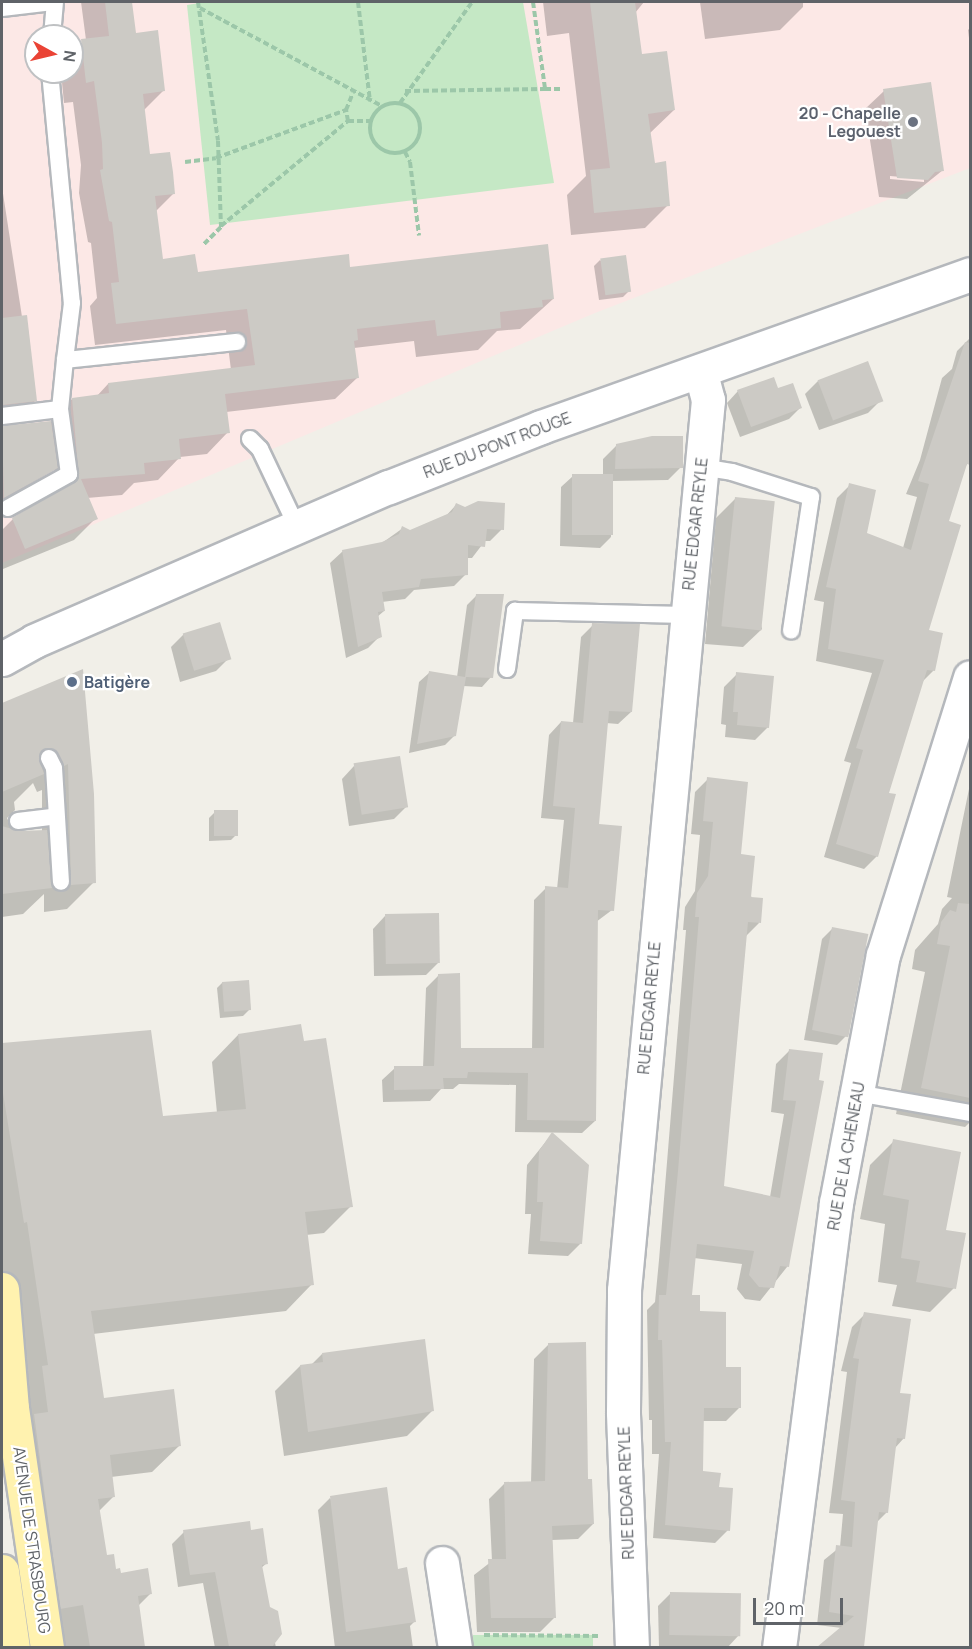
<!DOCTYPE html>
<meta charset="utf-8">
<style>
body{margin:0}
#map{position:relative;width:972px;height:1649px;overflow:hidden;background:#f1efe8;font-family:Manrope,sans-serif}
div>[style]{position:absolute}
.medical>*{inset:0;background:#fce8e6}
.green>*{inset:0;background:#c5e8c5;transform-origin:0 0}
.shadow>*{inset:0;background:#0003}
.building>*{inset:0;background:#cccac5;transform-origin:0 0}
.path>*{height:4px;margin-top:-2px;transform-origin:0;background:repeating-linear-gradient(90deg,#9cc7a9 0 6px,transparent 0 9px)}
.path>.ring{margin:-2px;padding:0;box-sizing:content-box;background:none;border:4px solid #9cc7a9;border-radius:50%}
.roads{filter:drop-shadow(2px 0 #b5b8bc) drop-shadow(-2px 0 #b5b8bc) drop-shadow(0 2px #b5b8bc) drop-shadow(0 -2px #b5b8bc)}
.lane>*{height:16px;margin:-8px;padding:0 8px;transform-origin:8px;border-radius:8px;background:#fff}
.street>*{height:33px;margin:-16.5px;padding:0 16.5px;transform-origin:16.5px;border-radius:16.5px;background:#fff}
.secondary>*{height:33px;margin:-16.5px;padding:0 16.5px;transform-origin:16.5px;border-radius:16.5px;background:#fff}
.primary>*{height:33px;margin:-16.5px;padding:0 16.5px;transform-origin:16.5px;border-radius:16.5px;background:#fff2af}
.dots>*{width:16px;height:16px;translate:-50% -50%;box-sizing:border-box;border:3px solid #fff;border-radius:50%}
span{translate:-50% -50%;white-space:nowrap;text-align:center;line-height:1.15;-webkit-text-stroke:4.5px #fff;paint-order:stroke}
.worship-label{font-size:16px;color:#5b616d;font-weight:700}
.right{translate:-100% -50%;text-align:right}
.street-label{font-size:16px;color:#5f6368}
.service-label{font-size:16px;color:#4e5e75;font-weight:700}
.left{translate:0 -50%;text-align:left}
.frame{position:absolute;inset:0;border:3px solid #5f6368;pointer-events:none}
.north{position:absolute;left:24px;top:24px;width:60px;height:60px;box-sizing:border-box;background:#fff;border:2px solid #bfc1c3;border-radius:50%;rotate:98deg;font-size:16px;font-weight:700;line-height:24px;text-align:center;color:#5f6368}
.north::after{content:'';display:block;margin:auto;width:21px;height:27px;background:#ea4335;clip-path:polygon(50% 0,100% 100%,50% 72%,0 100%)}
.scale{position:absolute;left:753px;top:1598px;width:90px;height:27px;box-sizing:border-box;border:3px solid #5f6368;border-top:0;padding-left:8px;font-size:18px;line-height:21px;white-space:nowrap;color:#5f6368;-webkit-text-stroke:4px #fff;paint-order:stroke}
</style>
<div id="map">
<div class="medical">
<i style="clip-path:polygon(evenodd,2px 2px,970px 2px,970px 168px,595px 313px,2px 563px,2px 2px,36px 36px,72px 36px,72px 72px,36px 72px,36px 36px)"></i>
</div>
<div class="green">
<i style="clip-path:polygon(206px 2px,523px 2px,554px 183px,210px 225px,187px 5px)"></i>
<i style="left:473px;top:1635px;width:120px;height:12px"></i>
</div>
<div class="shadow">
<i style="clip-path:polygon(81px 2px,131px 2px,134px 35px,163px 91px,143px 111px,149px 155px,174px 193px,156px 211px,162px 260px,197px 274px,349px 269px,553px 299px,520px 329px,497px 331px,478px 350px,416px 357px,414px 341px,354px 348px,357px 378px,335px 399px,226px 412px,228px 432px,207px 454px,180px 457px,158px 480px,134px 483px,122px 495px,87px 498px,96px 518px,74px 540px,3px 569px,2px 530px,13px 519px,57px 493px,55px 469px,2px 501px,2px 427px,51px 422px,72px 399px,96px 397px,108px 384px,231px 370px,226px 330px,95px 345px,90px 306px,97px 298px,91px 243px,88px 242px,79px 193px,81px 165px,73px 102px,64px 103px,61px 72px,72px 72px,72px 50px,86px 40px)"></i>
<i style="clip-path:polygon(543px 2px,644px 2px,635px 13px,640px 56px,674px 110px,649px 134px,653px 164px,668px 205px,645px 228px,571px 235px,567px 195px,586px 176px,569px 33px,547px 36px)"></i>
<i style="clip-path:polygon(700px 2px,803px 2px,803px 7px,780px 30px,705px 39px)"></i>
<i style="clip-path:polygon(970px 28px,970px 46px,968px 30px)"></i>
<i style="clip-path:polygon(evenodd,884px 91px,943px 170px,907px 199px,879px 197px,865px 109px,884px 91px,890px 176px,924px 179px,924px 182px,890px 179px,890px 176px)"></i>
<i style="clip-path:polygon(2px 187px,35px 401px,17px 419px,2px 421px)"></i>
<i style="clip-path:polygon(600px 260px,629px 291px,623px 297px,599px 300px,594px 266px)"></i>
<i style="clip-path:polygon(970px 338px,970px 460px,963px 470px,947px 522px,927px 631px,934px 670px,922px 682px,888px 794px,877px 856px,864px 869px,824px 857px,851px 763px,844px 761px,872px 673px,816px 661px,824px 602px,814px 600px,837px 498px,850px 485px,865px 534px,903px 548px,917px 497px,906px 494px,920px 460px,942px 378px,952px 369px,957px 351px)"></i>
<i style="clip-path:polygon(818px 381px,881px 400px,868px 413px,819px 430px,805px 394px)"></i>
<i style="clip-path:polygon(738px 391px,800px 408px,789px 419px,740px 437px,727px 403px)"></i>
<i style="clip-path:polygon(616px 446px,681px 467px,668px 480px,612px 481px,611px 537px,600px 548px,560px 546px,561px 487px,573px 476px,603px 476px,603px 459px)"></i>
<i style="clip-path:polygon(735px 499px,762px 629px,743px 647px,705px 644px,716px 518px)"></i>
<i style="clip-path:polygon(456px 505px,502px 529px,490px 541px,485px 541px,472px 558px,467px 558px,466px 574px,454px 586px,414px 590px,405px 599px,382px 602px,384px 611px,377px 617px,380px 636px,368px 648px,346px 658px,330px 563px,343px 551px,382px 543px,403px 528px,410px 531px,444px 518px)"></i>
<i style="clip-path:polygon(476px 596px,491px 677px,482px 687px,463px 686px,455px 735px,445px 745px,409px 753px,419px 682px,429px 673px,457px 677px,467px 605px)"></i>
<i style="clip-path:polygon(593px 625px,631px 712px,618px 724px,606px 723px,598px 825px,612px 910px,596px 922px,595px 1121px,582px 1133px,515px 1132px,516px 1085px,459px 1084px,453px 1089px,441px 1089px,430px 1101px,383px 1102px,382px 1080px,395px 1068px,423px 1068px,426px 988px,438px 976px,459px 1049px,532px 1050px,534px 900px,546px 888px,557px 889px,564px 820px,541px 818px,549px 735px,561px 722px,573px 723px,581px 637px)"></i>
<i style="clip-path:polygon(184px 634px,229px 658px,216px 671px,180px 682px,171px 647px)"></i>
<i style="clip-path:polygon(evenodd,82px 671px,94px 882px,67px 909px,44px 912px,44px 894px,23px 914px,2px 917px,2px 704px,82px 671px,33px 783px,37px 792px,42px 790px,42px 831px,14px 832px,7px 818px,15px 810px,14px 802px,33px 783px)"></i>
<i style="clip-path:polygon(737px 674px,768px 727px,755px 740px,725px 737px,726px 725px,721px 724px,724px 687px)"></i>
<i style="clip-path:polygon(354px 766px,407px 806px,394px 819px,349px 826px,342px 779px)"></i>
<i style="clip-path:polygon(708px 779px,739px 855px,759px 923px,746px 936px,723px 1187px,770px 1197px,784px 1114px,771px 1112px,776px 1064px,789px 1051px,821px 1055px,787px 1267px,760px 1301px,745px 1299px,737px 1289px,742px 1264px,694px 1258px,690px 1297px,739px 1408px,726px 1421px,702px 1421px,702px 1472px,718px 1488px,728px 1530px,715px 1543px,653px 1538px,659px 1454px,652px 1454px,652px 1420px,649px 1420px,647px 1310px,655px 1302px,659px 1260px,686px 930px,683px 930px,685px 907px,695px 891px,700px 835px,691px 834px,695px 792px)"></i>
<i style="clip-path:polygon(970px 784px,970px 1122px,965px 1127px,896px 1114px,925px 972px,912px 969px,915px 950px,938px 924px,942px 909px,952px 898px,947px 897px)"></i>
<i style="clip-path:polygon(215px 812px,237px 834px,231px 840px,209px 841px,209px 818px)"></i>
<i style="clip-path:polygon(385px 916px,439px 962px,426px 975px,374px 976px,373px 929px)"></i>
<i style="clip-path:polygon(832px 929px,847px 1035px,837px 1045px,804px 1040px,822px 939px)"></i>
<i style="clip-path:polygon(223px 982px,249px 1010px,243px 1016px,220px 1018px,217px 988px)"></i>
<i style="clip-path:polygon(149px 1032px,162px 1118px,217px 1113px,212px 1062px,238px 1035px,302px 1043px,351px 1206px,324px 1233px,306px 1235px,312px 1284px,286px 1311px,93px 1334px,103px 1399px,179px 1446px,152px 1472px,111px 1477px,113px 1497px,98px 1512px,105px 1557px,115px 1571px,151px 1593px,138px 1606px,144px 1648px,59px 1648px,2px 1264px,2px 1045px)"></i>
<i style="clip-path:polygon(552px 1134px,581px 1243px,568px 1256px,528px 1254px,531px 1214px,525px 1214px,527px 1165px)"></i>
<i style="clip-path:polygon(894px 1141px,944px 1231px,954px 1288px,930px 1312px,892px 1306px,897px 1285px,878px 1282px,885px 1224px,860px 1219px,870px 1165px)"></i>
<i style="clip-path:polygon(865px 1314px,899px 1394px,904px 1438px,895px 1448px,887px 1512px,876px 1523px,862px 1648px,819px 1648px,842px 1628px,817px 1625px,824px 1560px,840px 1547px,843px 1514px,829px 1513px,847px 1372px,841px 1371px,852px 1327px)"></i>
<i style="clip-path:polygon(549px 1344px,587px 1481px,593px 1524px,578px 1539px,552px 1540px,555px 1617px,540px 1632px,477px 1632px,474px 1575px,492px 1561px,489px 1499px,504px 1484px,531px 1483px,534px 1359px)"></i>
<i style="clip-path:polygon(322px 1354px,432px 1411px,407px 1436px,284px 1456px,275px 1391px,300px 1366px,312px 1364px)"></i>
<i style="clip-path:polygon(330px 1498px,414px 1622px,410px 1626px,413px 1648px,335px 1648px,318px 1510px)"></i>
<i style="clip-path:polygon(250px 1531px,267px 1563px,261px 1568px,276px 1648px,215px 1648px,203px 1583px,178px 1587px,172px 1544px,184px 1532px)"></i>
<i style="clip-path:polygon(670px 1594px,739px 1635px,727px 1648px,659px 1647px,658px 1606px)"></i>
</div>
<div class="building">
<i style="clip-path:polygon(105px 2px,132px 2px,136px 33px,158px 30px,165px 91px,143px 94px,150px 154px,170px 152px,173px 172px,175px 194px,155px 196px,163px 259px,195px 254px,198px 272px,349px 254px,350px 267px,548px 244px,554px 299px,542px 300px,543px 307px,500px 312px,501px 328px,437px 336px,435px 320px,357px 329px,358px 340px,354px 341px,359px 378px,225px 394px,230px 433px,179px 439px,181px 459px,144px 463px,145px 474px,81px 479px,98px 519px,25px 549px,12px 518px,79px 478px,72px 398px,109px 393px,108px 383px,255px 365px,247px 309px,116px 324px,111px 283px,119px 282px,112px 222px,109px 221px,100px 170px,103px 169px,102px 143px,94px 81px,86px 83px,81px 39px,109px 36px)"></i>
<i style="clip-path:polygon(590px 2px,635px 2px,642px 54px,667px 51px,675px 110px,648px 114px,655px 163px,666px 161px,670px 206px,594px 213px,590px 170px,610px 168px)"></i>
<i style="clip-path:polygon(931px 82px,944px 171px,935px 172px,928px 180px,897px 178px,883px 89px)"></i>
<i style="left:626px;top:255px;width:37px;height:26px;rotate:82deg"></i>
<i style="clip-path:polygon(27px 315px,37px 401px,2px 405px,2px 318px)"></i>
<i style="clip-path:polygon(965px 342px,970px 343px,970px 465px,967px 464px,949px 521px,961px 525px,929px 630px,943px 633px,935px 671px,927px 670px,889px 793px,896px 794px,878px 857px,836px 844px,863px 750px,856px 748px,884px 660px,828px 649px,836px 589px,826px 587px,849px 483px,876px 490px,867px 533px,911px 550px,929px 484px,918px 481px)"></i>
<i style="left:868px;top:361px;width:43px;height:54px;rotate:69deg"></i>
<i style="clip-path:polygon(774px 377px,778px 388px,793px 383px,802px 408px,751px 427px,737px 390px)"></i>
<i style="clip-path:polygon(51px 421px,58px 468px,4px 498px,2px 426px)"></i>
<i style="clip-path:polygon(652px 436px,683px 436px,683px 468px,615px 469px,616px 444px)"></i>
<i style="left:572px;top:474px;width:41px;height:61px"></i>
<i style="left:735px;top:497px;width:40px;height:130px;rotate:6deg"></i>
<i style="clip-path:polygon(478px 501px,505px 503px,504px 530px,487px 529px,485px 547px,468px 545px,468px 575px,421px 579px,419px 587px,382px 592px,385px 611px,378px 612px,382px 637px,358px 647px,342px 550px,382px 542px,399px 534px,402px 526px,410px 530px,452px 512px,456px 503px,465px 507px)"></i>
<i style="clip-path:polygon(476px 594px,504px 594px,493px 678px,466px 677px,456px 736px,417px 744px,429px 671px,465px 677px)"></i>
<i style="left:220px;top:622px;width:39px;height:39px;rotate:73deg"></i>
<i style="clip-path:polygon(592px 623px,640px 624px,632px 712px,609px 711px,599px 824px,622px 826px,614px 911px,598px 910px,596px 1121px,527px 1120px,528px 1073px,468px 1072px,467px 1078px,443px 1078px,444px 1089px,394px 1090px,394px 1066px,434px 1066px,438px 974px,460px 973px,461px 1048px,544px 1048px,545px 886px,568px 888px,575px 808px,553px 806px,561px 721px,583px 723px)"></i>
<i style="clip-path:polygon(83px 669px,94px 794px,96px 883px,71px 885px,68px 764px,64px 766px,55px 750px,45px 748px,39px 758px,44px 774px,2px 792px,2px 703px)"></i>
<i style="clip-path:polygon(736px 672px,774px 676px,769px 728px,737px 725px,738px 712px,733px 712px)"></i>
<i style="left:400px;top:756px;width:52px;height:47px;rotate:81deg"></i>
<i style="clip-path:polygon(707px 777px,748px 782px,741px 854px,755px 856px,751px 897px,763px 898px,761px 923px,748px 922px,724px 1186px,780px 1198px,796px 1101px,783px 1100px,789px 1049px,823px 1053px,819px 1080px,824px 1081px,790px 1261px,789px 1267px,780px 1266px,774px 1288px,759px 1287px,749px 1275px,754px 1251px,697px 1244px,692px 1295px,700px 1295px,700px 1311px,726px 1312px,726px 1367px,741px 1367px,741px 1408px,704px 1408px,703px 1471px,721px 1473px,719px 1487px,733px 1488px,730px 1531px,665px 1525px,671px 1442px,665px 1442px,662px 1340px,658px 1340px,659px 1295px,666px 1295px,678px 1171px,699px 917px,695px 917px,697px 893px,708px 876px,713px 822px,703px 821px)"></i>
<i style="left:214px;top:810px;width:24px;height:26px"></i>
<i style="clip-path:polygon(2px 826px,19px 831px,47px 830px,52px 888px,2px 894px)"></i>
<i style="clip-path:polygon(958px 903px,970px 904px,970px 1098px,921px 1088px,950px 946px,937px 944px,941px 922px,950px 910px,956px 912px)"></i>
<i style="left:439px;top:913px;width:50px;height:54px;rotate:89deg"></i>
<i style="left:832px;top:927px;width:37px;height:105px;rotate:11deg"></i>
<i style="left:249px;top:980px;width:30px;height:27px;rotate:86deg"></i>
<i style="clip-path:polygon(301px 1024px,304px 1041px,326px 1038px,353px 1207px,305px 1212px,314px 1285px,91px 1311px,104px 1398px,174px 1389px,181px 1446px,110px 1455px,115px 1497px,98px 1499px,107px 1555px,114px 1554px,116px 1569px,120px 1568px,121px 1573px,148px 1568px,152px 1594px,138px 1596px,145px 1647px,90px 1647px,83px 1605px,60px 1609px,34px 1414px,48px 1412px,42px 1366px,48px 1365px,27px 1222px,24px 1223px,2px 1087px,2px 1043px,151px 1030px,163px 1116px,246px 1109px,238px 1034px)"></i>
<i style="clip-path:polygon(552px 1132px,589px 1165px,582px 1244px,540px 1241px,543px 1202px,537px 1202px,539px 1151px)"></i>
<i style="clip-path:polygon(893px 1139px,961px 1152px,946px 1230px,966px 1233px,956px 1289px,916px 1282px,920px 1261px,901px 1258px,909px 1200px,883px 1195px)"></i>
<i style="clip-path:polygon(864px 1312px,911px 1319px,900px 1393px,911px 1394px,905px 1439px,897px 1438px,888px 1513px,879px 1512px,864px 1647px,817px 1647px,854px 1616px,829px 1612px,836px 1545px,852px 1547px,855px 1502px,841px 1500px,859px 1359px,853px 1358px)"></i>
<i style="clip-path:polygon(425px 1339px,434px 1411px,308px 1432px,300px 1365px,323px 1362px,322px 1353px)"></i>
<i style="clip-path:polygon(586px 1342px,588px 1479px,592px 1479px,594px 1524px,552px 1526px,556px 1618px,491px 1618px,488px 1559px,506px 1559px,504px 1482px,545px 1481px,548px 1343px)"></i>
<i style="clip-path:polygon(387px 1487px,398px 1569px,407px 1567px,416px 1622px,346px 1632px,330px 1496px)"></i>
<i style="clip-path:polygon(250px 1521px,251px 1530px,263px 1528px,268px 1564px,262px 1565px,270px 1607px,278px 1611px,282px 1634px,272px 1647px,229px 1647px,215px 1572px,190px 1575px,183px 1530px)"></i>
<i style="left:670px;top:1592px;width:71px;height:43px;rotate:1deg"></i>
</div>
<div class="path">
<i style="left:198px;top:2px;width:140px;rotate:81.8deg"></i>
<i style="left:218px;top:141px;width:86px;rotate:88deg"></i>
<i style="left:221px;top:227px;width:24px;rotate:135deg"></i>
<i style="left:358px;top:2px;width:100px;rotate:83.1deg"></i>
<i style="left:533px;top:2px;width:88px;rotate:82.1deg"></i>
<i style="left:545px;top:89px;width:18px"></i>
<i style="left:200px;top:8px;width:207px;rotate:28.3deg"></i>
<i style="left:405px;top:91px;width:140px;rotate:-0.8deg"></i>
<i class="ring" style="left:370px;top:103px;width:46px;height:46px"></i>
<i style="left:400px;top:103px;width:124px;rotate:-54.5deg"></i>
<i style="left:348px;top:121px;width:22px"></i>
<i style="left:405px;top:152px;width:11px;rotate:63deg"></i>
<i style="left:410px;top:162px;width:74px;rotate:83deg"></i>
<i style="left:185px;top:162px;width:31px;rotate:-7deg"></i>
<i style="left:216px;top:158px;width:139px;rotate:-20.3deg"></i>
<i style="left:346px;top:110px;width:18px;rotate:-68deg"></i>
<i style="left:221px;top:226px;width:165px;rotate:-39.6deg"></i>
<i style="left:348px;top:121px;width:11px;rotate:-100deg"></i>
<i style="left:484px;top:1635px;width:116px;rotate:0.5deg"></i>
</div>
<div class="roads">
<div class="lane">
<i style="left:2px;top:8px;width:51px;rotate:-6.7deg"></i>
<i style="left:52px;top:36px;width:34px;rotate:-85deg"></i>
<i style="left:50px;top:72px;width:232px;rotate:84.6deg"></i>
<i style="left:72px;top:303px;width:57px;rotate:97deg"></i>
<i style="left:65px;top:360px;width:173px;rotate:-6deg"></i>
<i style="left:2px;top:416px;width:58px;rotate:-6.9deg"></i>
<i style="left:250px;top:439px;width:14px;rotate:45deg"></i>
<i style="left:260px;top:449px;width:86px;rotate:64.6deg"></i>
<i style="left:701px;top:467px;width:31px;rotate:9deg"></i>
<i style="left:732px;top:472px;width:83px;rotate:17.6deg"></i>
<i style="left:811px;top:497px;width:135px;rotate:98.5deg"></i>
<i style="left:8px;top:508px;width:70px;rotate:-29.1deg"></i>
<i style="left:69px;top:474px;width:66px;rotate:-97.9deg"></i>
<i style="left:60px;top:409px;width:49px;rotate:-84.2deg"></i>
<i style="left:507px;top:669px;width:59px;rotate:-82.1deg"></i>
<i style="left:515px;top:611px;width:171px;rotate:1.3deg"></i>
<i style="left:49px;top:758px;width:11px;rotate:63deg"></i>
<i style="left:54px;top:768px;width:114px;rotate:86.5deg"></i>
<i style="left:18px;top:821px;width:38px;rotate:-7deg"></i>
<i style="left:857px;top:1093px;width:115px;rotate:10deg"></i>
</div>
<div class="street">
<i style="left:442px;top:1563px;width:86px;rotate:81.3deg"></i>
<i style="left:632px;top:1648px;width:236px;rotate:-92.2deg"></i>
<i style="left:623px;top:1412px;width:122px;rotate:-89.5deg"></i>
<i style="left:624px;top:1290px;width:894px;rotate:-84.61deg"></i>
<i style="left:708px;top:400px;width:30px;rotate:-105deg"></i>
<i style="left:779px;top:1648px;width:449px;rotate:-82.7deg"></i>
<i style="left:836px;top:1203px;width:252px;rotate:-79.3deg"></i>
<i style="left:883px;top:955px;width:291px;rotate:-72.6deg"></i>
</div>
<div class="secondary">
<i style="left:2px;top:659px;width:37px;rotate:-29deg"></i>
<i style="left:34px;top:641px;width:387px;rotate:-23.5deg"></i>
<i style="left:389px;top:487px;width:163px;rotate:-21.5deg"></i>
<i style="left:541px;top:427px;width:455px;rotate:-19.6deg"></i>
</div>
<div class="primary">
<i style="left:2px;top:1289px;width:119px;rotate:85.2deg"></i>
<i style="left:12px;top:1408px;width:243px;rotate:81.7deg"></i>
<i style="left:2px;top:1571px;width:78px;rotate:81.9deg"></i>
</div>
</div>
<div class="dots">
<i style="left:913px;top:122px;background:#6b7280"></i>
<i style="left:72px;top:682px;background:#5c6f8a"></i>
</div>
<div class="worship-label">
<span class="right" style="left:901px;top:122px">20 - Chapelle<br>Legouest</span>
</div>
<div class="street-label">
<span style="left:497px;top:445px;rotate:-21deg">RUE DU PONT ROUGE</span>
<span style="left:695px;top:524px;rotate:-84deg">RUE EDGAR REYLE</span>
<span style="left:649px;top:1008px;rotate:-85deg">RUE EDGAR REYLE</span>
<span style="left:846px;top:1156px;rotate:-80deg">RUE DE LA CHENEAU</span>
<span style="left:626px;top:1493px;rotate:-92deg">RUE EDGAR REYLE</span>
<span style="left:32px;top:1540px;rotate:82deg">AVENUE DE STRASBOURG</span>
</div>
<div class="service-label">
<span class="left" style="left:84px;top:682px">Batigère</span>
</div>
<div class="frame"></div>
<div class="north">N</div>
<div class="scale">20 m</div>
</div>
